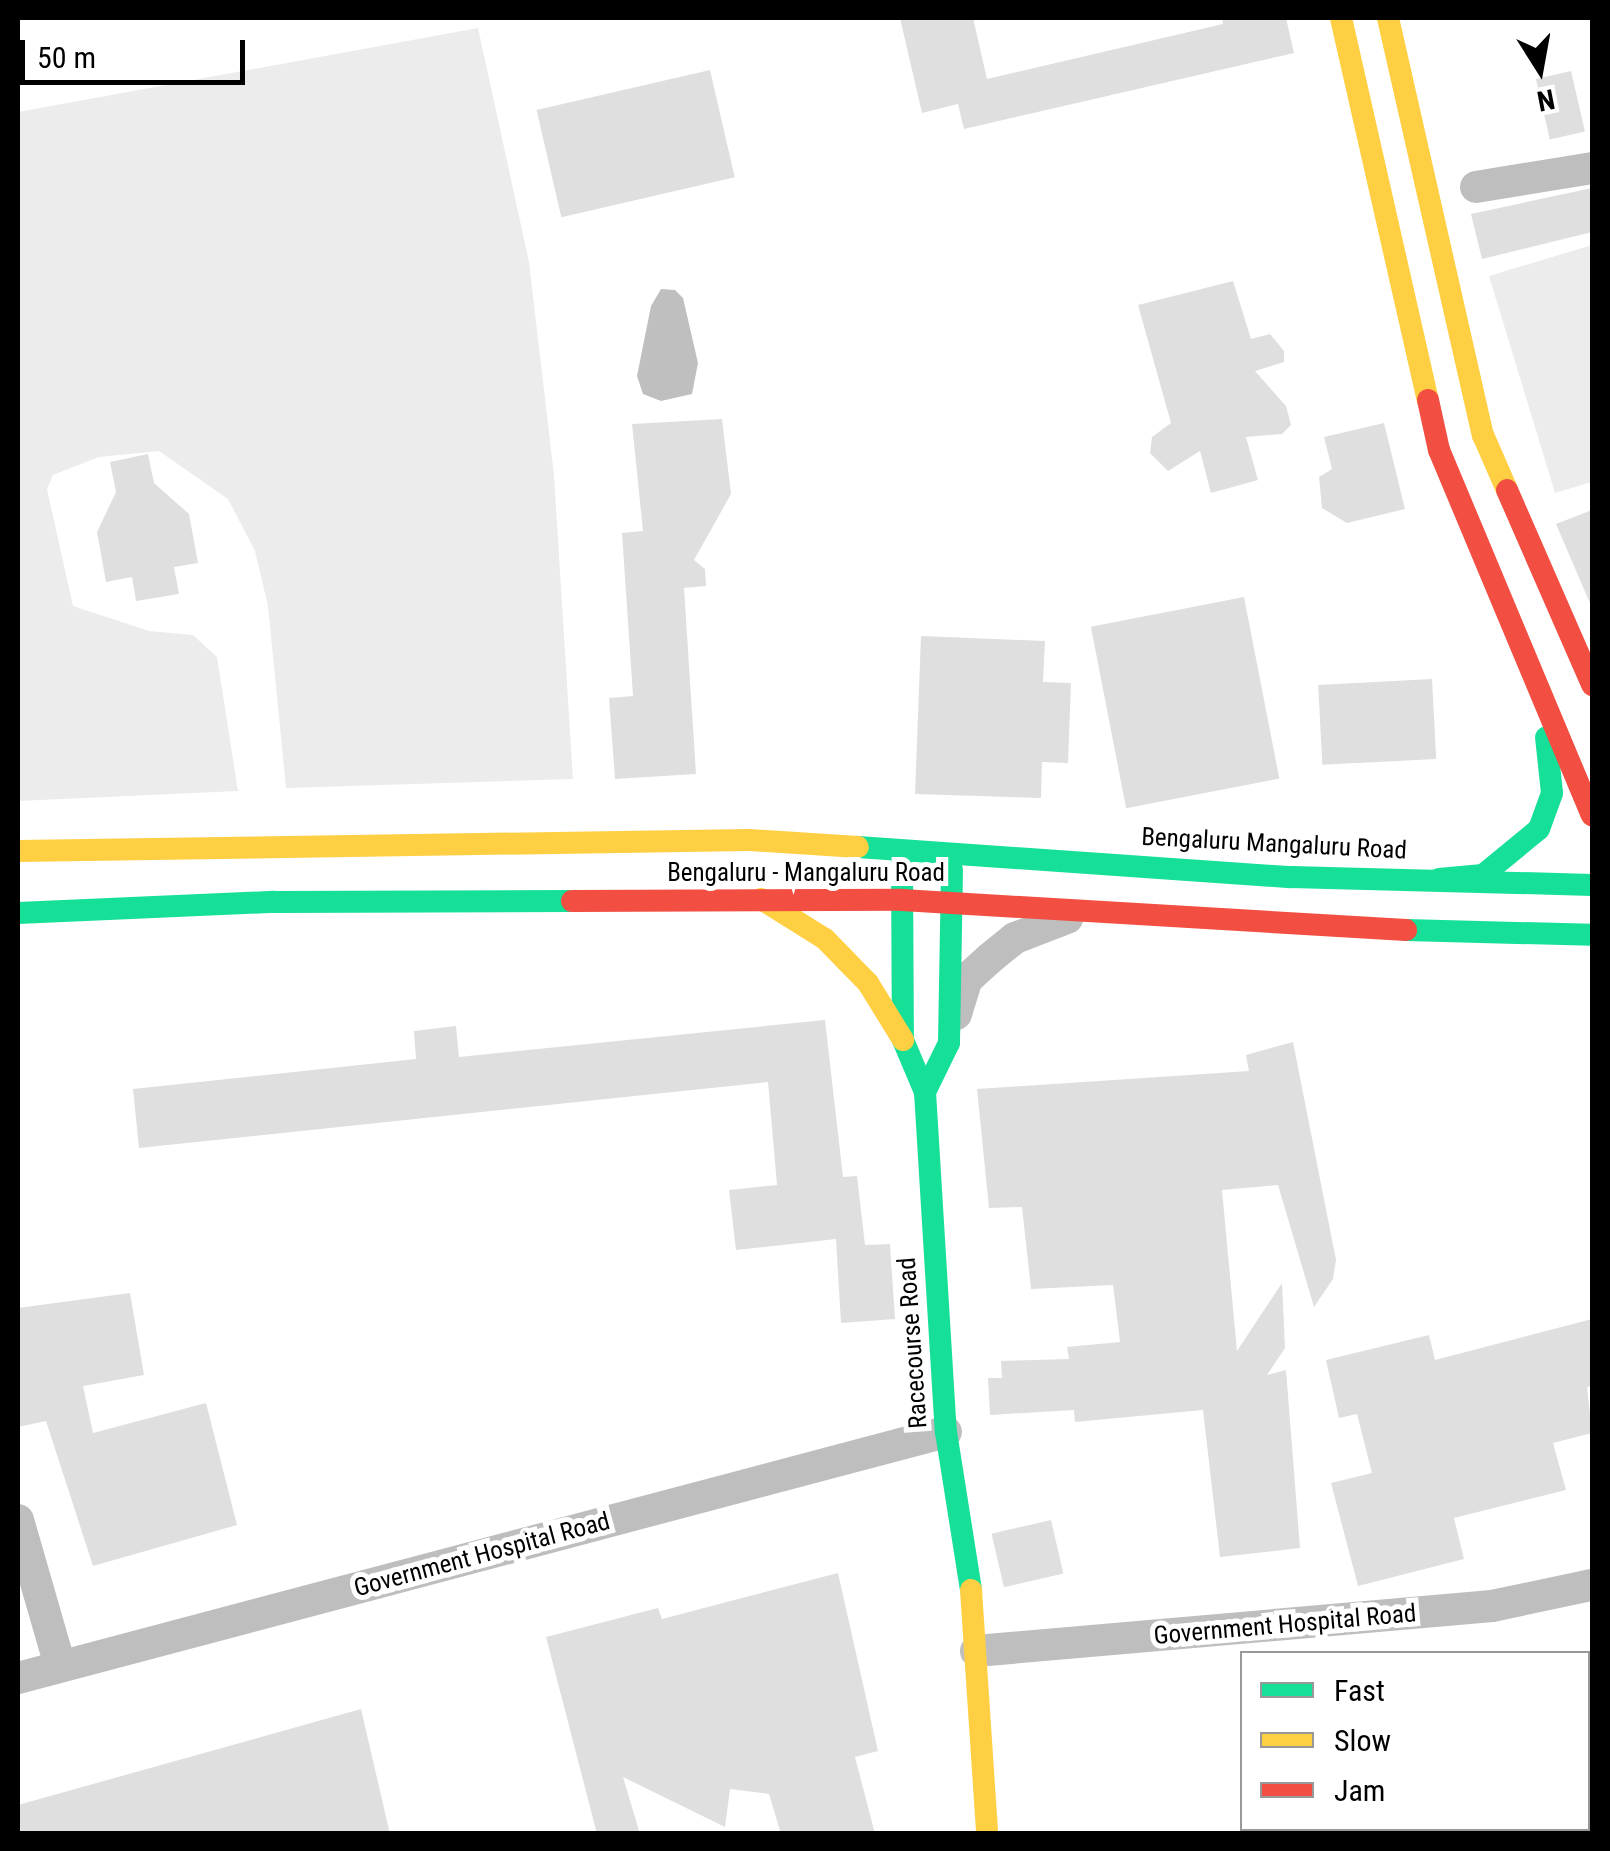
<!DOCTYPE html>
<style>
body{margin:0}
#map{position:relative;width:1610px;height:1851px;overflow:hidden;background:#fff;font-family:"Roboto Condensed",sans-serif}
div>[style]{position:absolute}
.green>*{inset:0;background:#ececec}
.water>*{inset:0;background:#bfbfbf}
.building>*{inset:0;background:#dfdfdf;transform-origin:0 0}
.street>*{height:32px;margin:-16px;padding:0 16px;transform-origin:16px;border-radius:16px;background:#bebebe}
.fast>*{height:22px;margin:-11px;padding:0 11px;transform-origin:11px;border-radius:11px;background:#16e098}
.slow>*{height:22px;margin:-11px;padding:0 11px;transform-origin:11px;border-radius:11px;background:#ffcf43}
.jam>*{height:22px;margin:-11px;padding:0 11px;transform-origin:11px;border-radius:11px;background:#f24e42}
span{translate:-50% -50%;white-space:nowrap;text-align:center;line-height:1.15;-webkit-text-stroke:10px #fff;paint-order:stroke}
.street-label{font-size:25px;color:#000}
.frame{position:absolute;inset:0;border:20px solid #000;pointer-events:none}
.legend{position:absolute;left:1240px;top:1651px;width:350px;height:180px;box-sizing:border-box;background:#fff;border:2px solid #999;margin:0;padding:12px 18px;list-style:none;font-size:30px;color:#000}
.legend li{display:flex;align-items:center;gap:20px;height:50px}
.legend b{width:50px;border:2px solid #999}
.north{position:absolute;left:1490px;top:20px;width:100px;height:100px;-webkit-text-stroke:8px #fff;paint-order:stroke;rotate:169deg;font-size:28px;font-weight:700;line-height:40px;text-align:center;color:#000}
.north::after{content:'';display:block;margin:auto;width:35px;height:45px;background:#000;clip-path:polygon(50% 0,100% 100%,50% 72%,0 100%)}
.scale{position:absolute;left:20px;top:40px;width:225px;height:45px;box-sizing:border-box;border:5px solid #000;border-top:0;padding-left:12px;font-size:30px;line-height:35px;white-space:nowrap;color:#000;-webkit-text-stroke:8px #fff;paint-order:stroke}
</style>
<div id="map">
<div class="green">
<i style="clip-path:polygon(478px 28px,529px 262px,554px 475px,573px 779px,286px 788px,268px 606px,255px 551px,228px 499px,159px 451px,99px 457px,53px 475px,47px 489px,73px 606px,149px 631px,193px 635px,217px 657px,238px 791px,18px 801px,18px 112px)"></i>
<i style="clip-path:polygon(1592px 245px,1592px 482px,1555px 493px,1489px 276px)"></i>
</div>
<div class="water">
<i style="clip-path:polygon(661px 289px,675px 290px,683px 298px,698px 363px,692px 394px,661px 401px,643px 394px,637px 376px,651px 306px)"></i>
</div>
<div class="building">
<i style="clip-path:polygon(900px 18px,973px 18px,987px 79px,1223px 24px,1222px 18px,1286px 18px,1294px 53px,964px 129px,958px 104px,922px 113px)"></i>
<i style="left:710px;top:70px;width:110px;height:178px;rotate:77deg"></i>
<i style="left:1571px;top:71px;width:62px;height:36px;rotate:77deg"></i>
<i style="clip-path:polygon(1592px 188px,1592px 232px,1482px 259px,1471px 214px)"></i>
<i style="clip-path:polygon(1233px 281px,1251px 339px,1270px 334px,1284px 351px,1284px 362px,1255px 371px,1286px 406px,1291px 425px,1282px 434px,1246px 437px,1258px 480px,1211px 493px,1200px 451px,1168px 471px,1150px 453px,1152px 437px,1171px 423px,1138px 305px)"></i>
<i style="clip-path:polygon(722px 419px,731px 494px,694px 560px,705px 569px,706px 586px,684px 588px,696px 774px,615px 779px,609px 698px,633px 696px,622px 533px,643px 531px,632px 424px)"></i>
<i style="clip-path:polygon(1384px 423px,1405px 509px,1347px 523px,1322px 508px,1319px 477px,1332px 469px,1324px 437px)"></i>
<i style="clip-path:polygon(148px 454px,154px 483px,189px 514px,198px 563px,174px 567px,179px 594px,136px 601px,132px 577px,106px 582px,97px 532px,116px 492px,110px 462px)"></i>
<i style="clip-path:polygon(1592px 510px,1592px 608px,1556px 524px)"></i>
<i style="left:1244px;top:597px;width:185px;height:156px;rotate:79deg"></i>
<i style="clip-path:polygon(921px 636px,1045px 641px,1043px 682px,1071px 683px,1068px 763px,1042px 762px,1041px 798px,915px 794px)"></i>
<i style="left:1432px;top:679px;width:80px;height:114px;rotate:87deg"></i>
<i style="clip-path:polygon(825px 1020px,843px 1177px,857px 1176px,865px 1245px,890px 1244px,895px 1319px,841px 1323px,836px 1239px,736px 1250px,729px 1190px,777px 1185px,768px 1082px,139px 1148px,133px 1089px,416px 1059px,414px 1031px,456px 1026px,459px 1057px)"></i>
<i style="clip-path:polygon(1293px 1042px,1336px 1260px,1333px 1279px,1314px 1307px,1278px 1185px,1222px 1190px,1237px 1351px,1282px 1283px,1285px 1348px,1267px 1375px,1286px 1370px,1300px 1548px,1220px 1557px,1203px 1410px,1075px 1422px,1074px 1410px,990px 1415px,988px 1378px,1002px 1378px,1001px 1361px,1069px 1359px,1067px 1347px,1120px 1342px,1113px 1285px,1031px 1289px,1022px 1207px,989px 1208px,977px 1089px,1249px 1071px,1246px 1055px)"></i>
<i style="clip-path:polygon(130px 1293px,144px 1375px,83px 1386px,93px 1433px,206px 1403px,237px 1525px,93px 1566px,46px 1421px,18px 1427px,18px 1308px)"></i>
<i style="clip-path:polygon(1592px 1319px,1592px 1386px,1587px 1387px,1592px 1433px,1553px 1443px,1566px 1490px,1454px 1518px,1464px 1559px,1358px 1586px,1331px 1483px,1372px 1473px,1357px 1414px,1339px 1418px,1326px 1360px,1429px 1335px,1435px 1360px)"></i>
<i style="left:1051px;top:1520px;width:55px;height:61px;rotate:77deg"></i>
<i style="clip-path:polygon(838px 1573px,878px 1751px,855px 1757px,875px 1834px,781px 1834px,769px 1794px,730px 1789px,725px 1827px,623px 1777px,640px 1834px,597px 1834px,546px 1637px,658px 1608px,662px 1619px)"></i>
<i style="clip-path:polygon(361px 1709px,390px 1834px,18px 1834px,18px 1805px)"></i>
</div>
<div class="street">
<i style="left:1476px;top:187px;width:118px;rotate:-9.3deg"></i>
<i style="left:956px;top:1014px;width:37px;rotate:-73deg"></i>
<i style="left:967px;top:979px;width:30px;rotate:-42deg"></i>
<i style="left:989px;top:959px;width:33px;rotate:-39deg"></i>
<i style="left:1015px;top:938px;width:56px;rotate:-21deg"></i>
<i style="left:18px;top:1520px;width:145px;rotate:73.9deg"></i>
<i style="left:976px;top:1651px;width:518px;rotate:-4.98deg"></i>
<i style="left:1492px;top:1606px;width:102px;rotate:-11.9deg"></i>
<i style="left:18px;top:1678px;width:960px;rotate:-14.85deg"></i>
</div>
<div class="fast">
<i style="left:858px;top:847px;width:434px;rotate:4deg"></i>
<i style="left:1291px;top:877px;width:301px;rotate:1.5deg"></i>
<i style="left:902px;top:864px;width:176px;rotate:89.7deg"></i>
<i style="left:903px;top:1040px;width:56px;rotate:67.1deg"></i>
<i style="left:952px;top:870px;width:173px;rotate:91deg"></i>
<i style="left:949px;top:1043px;width:55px;rotate:116.1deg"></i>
<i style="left:925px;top:1092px;width:341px;rotate:86.5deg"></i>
<i style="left:946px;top:1432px;width:160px;rotate:81deg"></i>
<i style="left:1439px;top:879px;width:44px;rotate:-5.2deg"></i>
<i style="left:1483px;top:875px;width:72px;rotate:-39.4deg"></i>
<i style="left:1539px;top:829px;width:38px;rotate:-70deg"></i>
<i style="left:1552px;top:793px;width:56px;rotate:-96.1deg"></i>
<i style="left:18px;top:913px;width:256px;rotate:-2.5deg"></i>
<i style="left:274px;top:902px;width:298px;rotate:-0.2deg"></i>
<i style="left:1406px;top:930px;width:186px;rotate:1.5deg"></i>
</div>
<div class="slow">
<i style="left:1341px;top:18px;width:392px;rotate:77.2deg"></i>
<i style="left:1388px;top:18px;width:428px;rotate:77.2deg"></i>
<i style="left:1483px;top:435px;width:60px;rotate:66.4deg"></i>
<i style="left:18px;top:851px;width:731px;rotate:-0.86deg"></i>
<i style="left:749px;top:840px;width:109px;rotate:3.7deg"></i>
<i style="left:761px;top:899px;width:75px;rotate:32deg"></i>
<i style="left:825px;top:939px;width:62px;rotate:45.7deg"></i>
<i style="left:868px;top:983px;width:67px;rotate:58.4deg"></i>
<i style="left:971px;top:1590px;width:245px;rotate:86.2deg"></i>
</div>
<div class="jam">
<i style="left:1428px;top:400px;width:51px;rotate:77.6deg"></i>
<i style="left:1439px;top:450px;width:396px;rotate:67.3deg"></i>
<i style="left:1507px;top:490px;width:213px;rotate:66.4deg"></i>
<i style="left:572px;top:901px;width:330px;rotate:-0.2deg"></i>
<i style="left:902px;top:900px;width:505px;rotate:3.41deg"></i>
</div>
<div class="street-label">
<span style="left:1274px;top:844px;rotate:3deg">Bengaluru Mangaluru Road</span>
<span style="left:806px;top:873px">Bengaluru - Mangaluru Road</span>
<span style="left:913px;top:1343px;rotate:-94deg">Racecourse Road</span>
<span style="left:482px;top:1555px;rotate:-15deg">Government Hospital Road</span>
<span style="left:1285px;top:1625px;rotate:-5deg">Government Hospital Road</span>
</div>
<div class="frame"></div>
<ul class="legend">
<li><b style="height:12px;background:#16e098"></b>Fast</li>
<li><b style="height:12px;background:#ffcf43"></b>Slow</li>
<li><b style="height:12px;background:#f24e42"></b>Jam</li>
</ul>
<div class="north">N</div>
<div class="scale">50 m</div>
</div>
